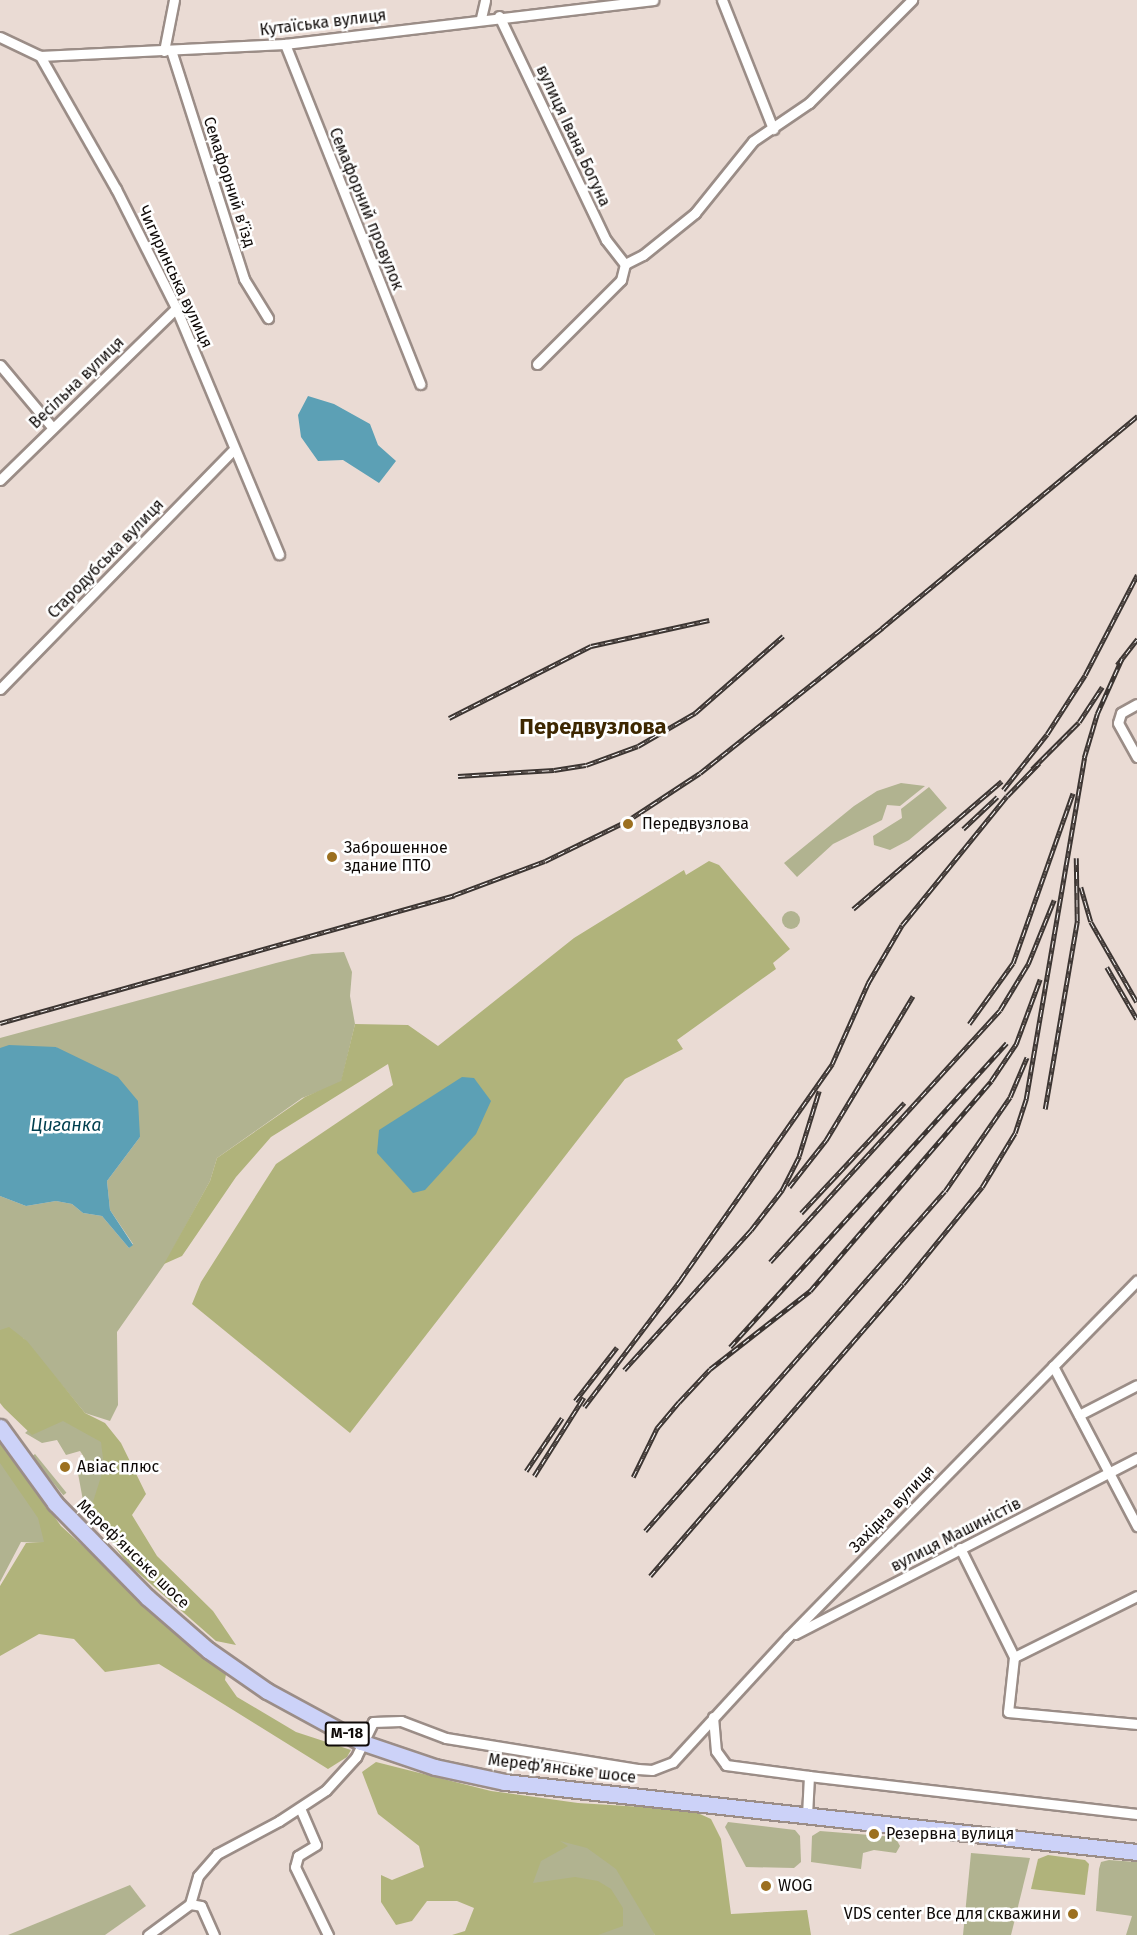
<!DOCTYPE html>
<meta charset="utf-8">
<style>
body{margin:0}
#map{position:relative;width:1137px;height:1935px;overflow:hidden;background:#eadbd4;font-family:"Fira Sans",sans-serif}
div>[style]{position:absolute}
.green>*{inset:0;background:#b1b390;transform-origin:0 0}
.round{border-radius:50%}
.forest>*{inset:0;background:#b0b37b}
.water>*{inset:0;background:#5ca0b5}
.roads{filter:drop-shadow(2px 0 #9b8d87) drop-shadow(-2px 0 #9b8d87) drop-shadow(0 2px #9b8d87) drop-shadow(0 -2px #9b8d87)}
.minor>*{height:9px;margin:-4.5px;padding:0 4.5px;transform-origin:4.5px;border-radius:4.5px;background:#fff}
.trunk>*{height:15px;margin:-7.5px;padding:0 7.5px;transform-origin:7.5px;border-radius:7.5px;background:#ccd2f8}
.rail>*{height:4.5px;margin-top:-2.25px;transform-origin:0;background:repeating-linear-gradient(90deg,#fff 0 7px,#3c3532 0 14px);box-sizing:border-box;border-block:2px solid #3c3532}
.dots>*{width:16px;height:16px;translate:-50% -50%;box-sizing:border-box;border:3px solid #fff;border-radius:50%}
span{translate:-50% -50%;white-space:nowrap;text-align:center;line-height:1.15;-webkit-text-stroke:5px #fff;paint-order:stroke}
.shield-label span{padding:2px 4px;background:#fff;border:2px solid;border-radius:4px;-webkit-text-stroke-width:0}
.shield-label{font-size:15px;color:#0f0a08;font-weight:700}
.street-label{font-size:16px;color:#0f0a08}
.poi-label{font-size:16px;color:#0f0a08}
.left{translate:0 -50%;text-align:left}
.right{translate:-100% -50%;text-align:right}
.water-label{font-size:18px;color:#003f4f;font-style:italic}
.district-label{font-size:22px;color:#3d2701;font-weight:700}
</style>
<div id="map">
<div class="green">
<i style="clip-path:polygon(901px 783px,925px 786px,900px 806px,887px 805px,882px 820px,833px 844px,797px 877px,784px 863px,854px 806px,877px 791px)"></i>
<i style="clip-path:polygon(929px 787px,947px 808px,909px 840px,890px 850px,874px 845px,873px 836px,902px 818px,901px 809px)"></i>
<i class="round" style="left:782px;top:911px;width:18px;height:18px"></i>
<i style="clip-path:polygon(344px 952px,352px 972px,350px 996px,355px 1024px,341px 1083px,302px 1098px,217px 1158px,210px 1181px,166px 1262px,117px 1332px,118px 1405px,110px 1421px,85px 1413px,23px 1338px,0 1344px,0 1196px,26px 1206px,56px 1201px,72px 1204px,83px 1213px,102px 1216px,129px 1248px,133px 1244px,110px 1210px,107px 1181px,140px 1137px,56px 1047px,0 1048px,0 1038px,276px 963px,312px 954px)"></i>
<i style="clip-path:polygon(47px 1413px,91px 1422px,111px 1448px,100px 1500px,128px 1564px,84px 1506px,77px 1468px,84px 1457px,80px 1451px,66px 1455px,57px 1440px,42px 1443px,25px 1433px)"></i>
<i style="left:35px;top:1454px;width:50px;height:4px;rotate:51deg"></i>
<i style="clip-path:polygon(0 1456px,44px 1515px,48px 1543px,21px 1542px,0 1582px)"></i>
<i style="clip-path:polygon(728px 1822px,795px 1830px,800px 1836px,801px 1862px,794px 1868px,746px 1867px,725px 1827px)"></i>
<i style="clip-path:polygon(569px 1828px,631px 1868px,655px 1935px,505px 1935px,514px 1859px)"></i>
<i style="clip-path:polygon(820px 1831px,895px 1837px,900px 1846px,896px 1853px,874px 1850px,863px 1853px,861px 1869px,811px 1862px,812px 1836px)"></i>
<i style="clip-path:polygon(971px 1853px,1030px 1858px,1011px 1935px,963px 1935px)"></i>
<i style="clip-path:polygon(1109px 1860px,1137px 1862px,1137px 1935px,1126px 1935px,1132px 1916px,1096px 1911px,1099px 1869px,1101px 1862px)"></i>
<i style="clip-path:polygon(130px 1885px,146px 1906px,105px 1935px,8px 1935px)"></i>
</div>
<div class="forest">
<i style="clip-path:polygon(709px 861px,719px 865px,790px 949px,773px 963px,776px 969px,677px 1040px,683px 1049px,625px 1079px,350px 1433px,192px 1304px,201px 1282px,276px 1164px,393px 1085px,388px 1064px,271px 1137px,236px 1177px,182px 1256px,164px 1264px,210px 1181px,217px 1158px,305px 1097px,341px 1081px,355px 1024px,408px 1025px,438px 1046px,574px 938px,684px 870px,686px 875px)"></i>
<i style="clip-path:polygon(9px 1327px,27px 1341px,85px 1413px,105px 1423px,121px 1443px,146px 1494px,132px 1515px,157px 1556px,213px 1611px,236px 1645px,216px 1641px,128px 1564px,104px 1532px,92px 1505px,104px 1467px,101px 1442px,63px 1421px,32px 1435px,4px 1408px,0 1403px,0 1330px)"></i>
<i style="clip-path:polygon(0 1440px,61px 1526px,141px 1599px,227px 1669px,225px 1680px,237px 1697px,296px 1732px,351px 1750px,347px 1757px,328px 1769px,159px 1664px,105px 1672px,74px 1639px,39px 1634px,0 1656px,0 1586px,26px 1543px,44px 1542px,38px 1518px,0 1463px)"></i>
<i style="clip-path:polygon(376px 1762px,491px 1791px,578px 1803px,691px 1810px,711px 1819px,721px 1839px,731px 1914px,807px 1910px,811px 1935px,655px 1935px,616px 1869px,587px 1848px,560px 1841px,568px 1846px,541px 1861px,533px 1883px,575px 1877px,598px 1881px,611px 1889px,623px 1908px,623px 1926px,598px 1935px,452px 1935px,465px 1931px,474px 1908px,457px 1901px,427px 1901px,412px 1921px,396px 1925px,381px 1902px,381px 1875px,392px 1880px,424px 1867px,419px 1846px,378px 1814px,362px 1772px)"></i>
<i style="clip-path:polygon(1048px 1855px,1085px 1860px,1089px 1864px,1085px 1895px,1031px 1889px,1038px 1859px)"></i>
</div>
<div class="water">
<i style="clip-path:polygon(308px 396px,334px 404px,370px 424px,378px 445px,396px 461px,379px 483px,343px 460px,318px 461px,301px 437px,298px 415px)"></i>
<i style="clip-path:polygon(9px 1045px,56px 1047px,118px 1077px,138px 1101px,140px 1137px,107px 1181px,110px 1210px,133px 1245px,129px 1248px,102px 1216px,83px 1213px,72px 1204px,56px 1201px,26px 1206px,0 1196px,0 1048px)"></i>
<i style="clip-path:polygon(462px 1077px,474px 1078px,491px 1101px,476px 1134px,425px 1190px,413px 1193px,377px 1153px,379px 1130px)"></i>
</div>
<div class="roads">
<div class="minor">
<i style="left:722px;top:0;width:139px;rotate:68.4deg"></i>
<i style="left:499px;top:16px;width:248px;rotate:64.5deg"></i>
<i style="left:606px;top:240px;width:31px;rotate:52deg"></i>
<i style="left:481px;top:18px;width:18px;rotate:-77deg"></i>
<i style="left:0;top:37px;width:44px;rotate:25.4deg"></i>
<i style="left:40px;top:56px;width:245px;rotate:-2.8deg"></i>
<i style="left:285px;top:44px;width:371px;rotate:-6.8deg"></i>
<i style="left:285px;top:44px;width:366px;rotate:68.3deg"></i>
<i style="left:171px;top:50px;width:240px;rotate:72.3deg"></i>
<i style="left:244px;top:279px;width:46px;rotate:58.4deg"></i>
<i style="left:164px;top:51px;width:52px;rotate:-78.9deg"></i>
<i style="left:40px;top:56px;width:153px;rotate:60.3deg"></i>
<i style="left:116px;top:189px;width:133px;rotate:63.2deg"></i>
<i style="left:176px;top:308px;width:267px;rotate:67.3deg"></i>
<i style="left:537px;top:364px;width:119px;rotate:-45deg"></i>
<i style="left:621px;top:280px;width:16px;rotate:-76deg"></i>
<i style="left:625px;top:264px;width:20px;rotate:-27deg"></i>
<i style="left:643px;top:255px;width:67px;rotate:-38.9deg"></i>
<i style="left:695px;top:213px;width:92px;rotate:-51.1deg"></i>
<i style="left:753px;top:141px;width:68px;rotate:-34.2deg"></i>
<i style="left:809px;top:103px;width:146px;rotate:-45deg"></i>
<i style="left:0;top:365px;width:81px;rotate:50deg"></i>
<i style="left:0;top:480px;width:246px;rotate:-44.3deg"></i>
<i style="left:0;top:689px;width:334px;rotate:-45.7deg"></i>
<i style="left:1137px;top:704px;width:18px;rotate:151deg"></i>
<i style="left:1121px;top:713px;width:10px;rotate:107deg"></i>
<i style="left:1118px;top:723px;width:39px;rotate:61deg"></i>
<i style="left:1053px;top:1366px;width:181px;rotate:62.3deg"></i>
<i style="left:1079px;top:1415px;width:65px;rotate:-27.3deg"></i>
<i style="left:960px;top:1548px;width:122px;rotate:63.6deg"></i>
<i style="left:1137px;top:1596px;width:137px;rotate:153.6deg"></i>
<i style="left:1014px;top:1657px;width:55px;rotate:96.2deg"></i>
<i style="left:1008px;top:1712px;width:130px;rotate:5.3deg"></i>
<i style="left:795px;top:1634px;width:385px;rotate:-27.2deg"></i>
<i style="left:713px;top:1717px;width:34px;rotate:85deg"></i>
<i style="left:716px;top:1751px;width:17px;rotate:54deg"></i>
<i style="left:726px;top:1765px;width:84px;rotate:7.5deg"></i>
<i style="left:809px;top:1776px;width:40px;rotate:92.9deg"></i>
<i style="left:809px;top:1776px;width:330px;rotate:6.6deg"></i>
<i style="left:300px;top:1808px;width:40px;rotate:66.6deg"></i>
<i style="left:316px;top:1845px;width:21px;rotate:149deg"></i>
<i style="left:298px;top:1856px;width:11px;rotate:105deg"></i>
<i style="left:295px;top:1867px;width:76px;rotate:64.1deg"></i>
<i style="left:190px;top:1904px;width:11px;rotate:10deg"></i>
<i style="left:201px;top:1906px;width:32px;rotate:66deg"></i>
<i style="left:148px;top:1935px;width:52px;rotate:-36.4deg"></i>
<i style="left:190px;top:1904px;width:29px;rotate:-74deg"></i>
<i style="left:198px;top:1876px;width:29px;rotate:-49deg"></i>
<i style="left:217px;top:1854px;width:70px;rotate:-28deg"></i>
<i style="left:279px;top:1821px;width:56px;rotate:-33.4deg"></i>
<i style="left:326px;top:1790px;width:45px;rotate:-47.7deg"></i>
<i style="left:356px;top:1757px;width:39px;rotate:-64deg"></i>
<i style="left:373px;top:1722px;width:28px;rotate:-2deg"></i>
<i style="left:401px;top:1721px;width:48px;rotate:20.7deg"></i>
<i style="left:446px;top:1738px;width:194px;rotate:9.2deg"></i>
<i style="left:638px;top:1769px;width:14px;rotate:4deg"></i>
<i style="left:652px;top:1770px;width:22px;rotate:-21deg"></i>
<i style="left:673px;top:1762px;width:170px;rotate:-47.4deg"></i>
<i style="left:788px;top:1637px;width:499px;rotate:-45.6deg"></i>
</div>
<div class="trunk">
<i style="left:0;top:1427px;width:94px;rotate:54.1deg"></i>
<i style="left:55px;top:1503px;width:132px;rotate:45.6deg"></i>
<i style="left:147px;top:1597px;width:81px;rotate:41deg"></i>
<i style="left:208px;top:1650px;width:72px;rotate:34.8deg"></i>
<i style="left:267px;top:1691px;width:107px;rotate:28.5deg"></i>
<i style="left:361px;top:1742px;width:78px;rotate:18.7deg"></i>
<i style="left:435px;top:1767px;width:72px;rotate:12.1deg"></i>
<i style="left:505px;top:1782px;width:636px;rotate:6.32deg"></i>
</div>
</div>
<div class="rail">
<i style="left:1117px;top:665px;width:33px;rotate:-52deg"></i>
<i style="left:449px;top:718px;width:159px;rotate:-26.9deg"></i>
<i style="left:591px;top:646px;width:121px;rotate:-12.4deg"></i>
<i style="left:1032px;top:769px;width:66px;rotate:-45deg"></i>
<i style="left:1079px;top:722px;width:42px;rotate:-56.7deg"></i>
<i style="left:458px;top:776px;width:96px;rotate:-3.6deg"></i>
<i style="left:554px;top:770px;width:32px;rotate:-9deg"></i>
<i style="left:586px;top:765px;width:55px;rotate:-20.1deg"></i>
<i style="left:638px;top:746px;width:66px;rotate:-30.1deg"></i>
<i style="left:695px;top:713px;width:117px;rotate:-41.2deg"></i>
<i style="left:1003px;top:790px;width:71px;rotate:-51.8deg"></i>
<i style="left:1047px;top:734px;width:70px;rotate:-57.2deg"></i>
<i style="left:1085px;top:675px;width:113px;rotate:-62.5deg"></i>
<i style="left:963px;top:829px;width:47px;rotate:-43.3deg"></i>
<i style="left:1081px;top:887px;width:36px;rotate:74deg"></i>
<i style="left:1091px;top:922px;width:92px;rotate:60.1deg"></i>
<i style="left:853px;top:909px;width:196px;rotate:-40.7deg"></i>
<i style="left:1107px;top:967px;width:60px;rotate:60deg"></i>
<i style="left:0;top:1023px;width:472px;rotate:-15.7deg"></i>
<i style="left:454px;top:895px;width:97px;rotate:-20.5deg"></i>
<i style="left:545px;top:861px;width:91px;rotate:-26deg"></i>
<i style="left:627px;top:821px;width:87px;rotate:-33.3deg"></i>
<i style="left:700px;top:773px;width:233px;rotate:-38.5deg"></i>
<i style="left:882px;top:628px;width:332px;rotate:-39.7deg"></i>
<i style="left:969px;top:1024px;width:75px;rotate:-54.2deg"></i>
<i style="left:1013px;top:963px;width:180px;rotate:-70.6deg"></i>
<i style="left:1045px;top:1109px;width:191px;rotate:-80.3deg"></i>
<i style="left:1077px;top:921px;width:63px;rotate:-90.9deg"></i>
<i style="left:789px;top:1187px;width:60px;rotate:-51.8deg"></i>
<i style="left:826px;top:1140px;width:168px;rotate:-58.9deg"></i>
<i style="left:801px;top:1213px;width:151px;rotate:-46.9deg"></i>
<i style="left:770px;top:1262px;width:341px;rotate:-47.6deg"></i>
<i style="left:1000px;top:1010px;width:54px;rotate:-58.7deg"></i>
<i style="left:1028px;top:964px;width:69px;rotate:-67.9deg"></i>
<i style="left:730px;top:1347px;width:411px;rotate:-47.7deg"></i>
<i style="left:624px;top:1370px;width:189px;rotate:-47.8deg"></i>
<i style="left:751px;top:1230px;width:51px;rotate:-52.2deg"></i>
<i style="left:782px;top:1190px;width:38px;rotate:-63deg"></i>
<i style="left:799px;top:1156px;width:68px;rotate:-72.9deg"></i>
<i style="left:575px;top:1401px;width:68px;rotate:-52.1deg"></i>
<i style="left:584px;top:1407px;width:161px;rotate:-52.8deg"></i>
<i style="left:681px;top:1279px;width:263px;rotate:-54.9deg"></i>
<i style="left:832px;top:1064px;width:89px;rotate:-66deg"></i>
<i style="left:868px;top:983px;width:67px;rotate:-59.6deg"></i>
<i style="left:902px;top:925px;width:166px;rotate:-50.9deg"></i>
<i style="left:1007px;top:796px;width:46px;rotate:-45.9deg"></i>
<i style="left:526px;top:1471px;width:64px;rotate:-55.8deg"></i>
<i style="left:534px;top:1476px;width:93px;rotate:-57.7deg"></i>
<i style="left:633px;top:1477px;width:55px;rotate:-63.9deg"></i>
<i style="left:657px;top:1428px;width:34px;rotate:-50deg"></i>
<i style="left:679px;top:1402px;width:45px;rotate:-46.8deg"></i>
<i style="left:710px;top:1369px;width:127px;rotate:-38deg"></i>
<i style="left:810px;top:1291px;width:277px;rotate:-49.2deg"></i>
<i style="left:991px;top:1081px;width:45px;rotate:-56deg"></i>
<i style="left:1016px;top:1044px;width:69px;rotate:-69.7deg"></i>
<i style="left:645px;top:1531px;width:453px;rotate:-48.6deg"></i>
<i style="left:945px;top:1191px;width:114px;rotate:-55.3deg"></i>
<i style="left:1010px;top:1097px;width:43px;rotate:-67deg"></i>
<i style="left:650px;top:1576px;width:386px;rotate:-49.1deg"></i>
<i style="left:903px;top:1284px;width:125px;rotate:-50.8deg"></i>
<i style="left:982px;top:1187px;width:63px;rotate:-58.6deg"></i>
<i style="left:1015px;top:1133px;width:36px;rotate:-72deg"></i>
<i style="left:1026px;top:1099px;width:346px;rotate:-80.3deg"></i>
<i style="left:1084px;top:758px;width:46px;rotate:-73.5deg"></i>
<i style="left:1097px;top:714px;width:61px;rotate:-65.9deg"></i>
</div>
<div class="dots">
<i style="left:628px;top:824px;background:#9c7020"></i>
<i style="left:332px;top:857px;background:#9c7020"></i>
<i style="left:65px;top:1467px;background:#9c7020"></i>
<i style="left:874px;top:1834px;background:#9c7020"></i>
<i style="left:766px;top:1886px;background:#9c7020"></i>
<i style="left:1073px;top:1914px;background:#9c7020"></i>
</div>
<div class="shield-label">
<span style="left:347px;top:1734px">М-18</span>
</div>
<div class="street-label">
<span style="left:323px;top:23px;rotate:-7deg">Кутаїська вулиця</span>
<span style="left:573px;top:136px;rotate:65deg">вулиця Івана Богуна</span>
<span style="left:229px;top:182px;rotate:72deg">Семафорний в’їзд</span>
<span style="left:366px;top:209px;rotate:68deg">Семафорний провулок</span>
<span style="left:175px;top:277px;rotate:65deg">Чигиринська вулиця</span>
<span style="left:77px;top:383px;rotate:-44deg">Весільна вулиця</span>
<span style="left:106px;top:559px;rotate:-46deg">Стародубська вулиця</span>
<span style="left:892px;top:1509px;rotate:-46deg">Західна вулиця</span>
<span style="left:956px;top:1535px;rotate:-27deg">вулиця Машиністів</span>
<span style="left:133px;top:1554px;rotate:44deg">Мереф’янське шосе</span>
<span style="left:562px;top:1769px;rotate:7deg">Мереф’янське шосе</span>
</div>
<div class="poi-label">
<span class="left" style="left:642px;top:824px">Передвузлова</span>
<span class="left" style="left:344px;top:857px">Заброшенное<br>здание ПТО</span>
<span class="left" style="left:77px;top:1467px">Авіас плюс</span>
<span class="left" style="left:886px;top:1834px">Резервна вулиця</span>
<span class="left" style="left:778px;top:1886px">WOG</span>
<span class="right" style="left:1061px;top:1914px">VDS center Все для скважини</span>
</div>
<div class="water-label">
<span style="left:66px;top:1125px">Циганка</span>
</div>
<div class="district-label">
<span style="left:593px;top:727px">Передвузлова</span>
</div>
</div>
